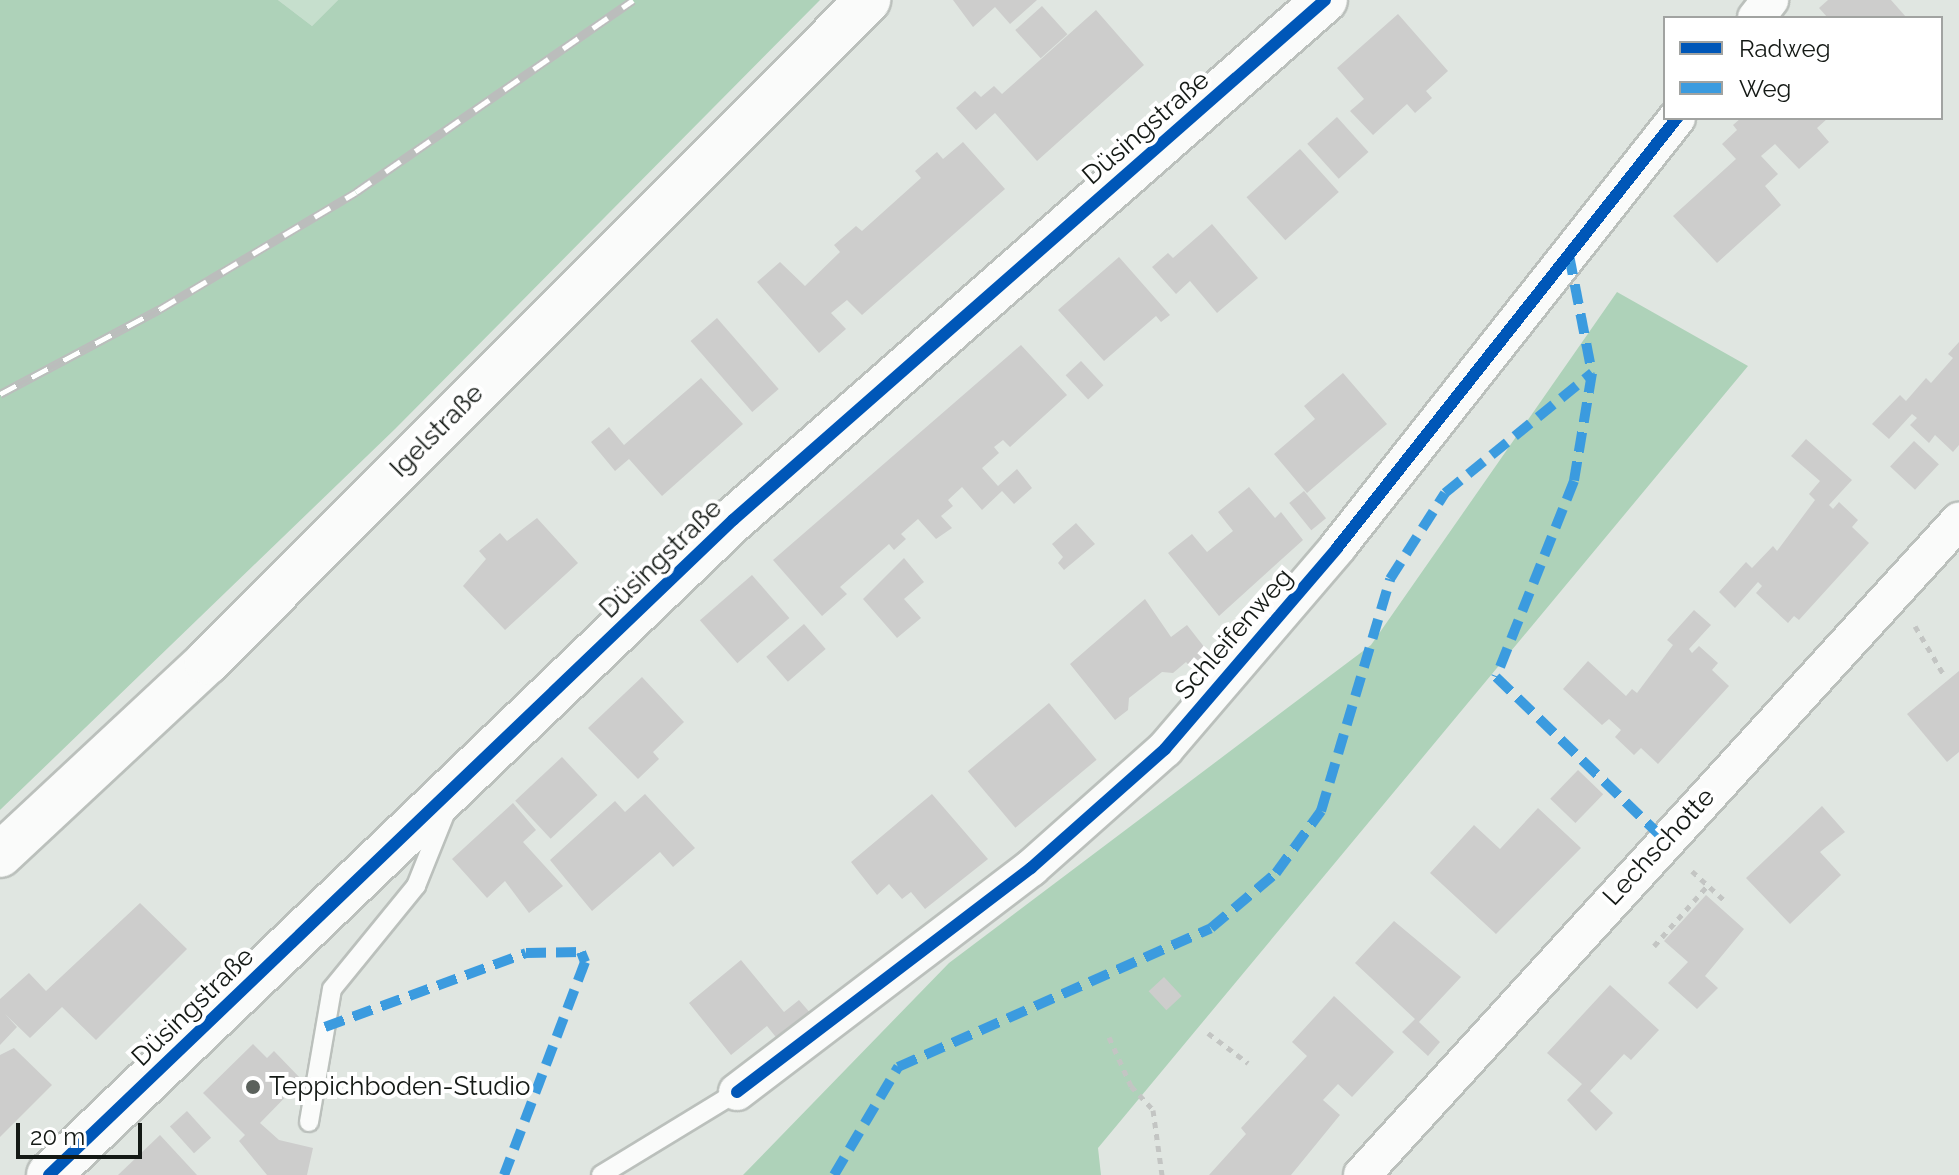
<!DOCTYPE html>
<meta charset="utf-8">
<style>
body{margin:0}
#map{position:relative;width:1959px;height:1175px;overflow:hidden;background:#e0e6e1;font-family:Raleway,sans-serif}
div>[style]{position:absolute}
.green>*{inset:0;background:#c6dfcd}
.forest>*{inset:0;background:#aed2b9}
.building>*{inset:0;background:#cdcdcc;transform-origin:0 0}
.path>*{height:5px;margin-top:-2.5px;transform-origin:0;background:repeating-linear-gradient(90deg,#c3c5c3 0 6px,transparent 0 12px)}
.roads{filter:drop-shadow(2px 0 #bbc0bc) drop-shadow(-2px 0 #bbc0bc) drop-shadow(0 2px #bbc0bc) drop-shadow(0 -2px #bbc0bc)}
.service>*{height:18px;margin:-9px;padding:0 9px;transform-origin:9px;border-radius:9px;background:#fafbfa}
.minor>*{height:36px;margin:-18px;padding:0 18px;transform-origin:18px;border-radius:18px;background:#fafbfa}
.secondary>*{height:44px;margin:-22px;padding:0 22px;transform-origin:22px;border-radius:22px;background:#fafbfa}
.rail>*{height:9px;margin-top:-4.5px;transform-origin:0;background:repeating-linear-gradient(90deg,#fff 0 18px,#bbbdbc 0 36px);box-sizing:border-box;border-block:2px solid #bbbdbc}
.quiet>*{height:10px;margin-top:-5px;transform-origin:0;background:repeating-linear-gradient(90deg,#3b9bdf 0 20px,transparent 0 30px)}
.cycleway>*{height:12px;margin:-6px;padding:0 6px;transform-origin:6px;border-radius:6px;background:#0057b8}
.dots>*{width:22px;height:22px;translate:-50% -50%;box-sizing:border-box;border:4px solid #fff;border-radius:50%}
span{translate:-50% -50%;white-space:nowrap;text-align:center;line-height:1.15;-webkit-text-stroke:8px #fff;paint-order:stroke}
.street-label{font-size:26px;color:#141915}
.poi-label{font-size:26px;color:#141915}
.left{translate:0 -50%;text-align:left}
.legend{position:absolute;left:1663px;top:16px;width:280px;height:104px;box-sizing:border-box;background:#fff;border:2px solid #a1a3a1;margin:0;padding:10px 14px;list-style:none;font-size:24px;color:#141915}
.legend li{display:flex;align-items:center;gap:16px;height:40px}
.legend b{width:40px;border:2px solid #a1a3a1}
.scale{position:absolute;left:16px;top:1123px;width:126px;height:36px;box-sizing:border-box;border:4px solid #141915;border-top:0;padding-left:10px;font-size:24px;line-height:28px;white-space:nowrap;color:#141915;-webkit-text-stroke:6px #fff;paint-order:stroke}
</style>
<div id="map">
<div class="green">
<i style="clip-path:polygon(278px 0,338px 0,312px 26px)"></i>
</div>
<div class="forest">
<i style="clip-path:polygon(0 0,278px 0,312px 26px,338px 0,820px 0,395px 429px,0 810px)"></i>
<i style="clip-path:polygon(1617px 292px,1748px 366px,1098px 1148px,1101px 1175px,743px 1175px,949px 963px,1371px 645px)"></i>
</div>
<div class="building">
<i style="clip-path:polygon(953px 0,1037px 0,1010px 24px,995px 7px,973px 27px)"></i>
<i style="clip-path:polygon(1828px 0,1891px 0,1906px 17px,1828px 18px,1819px 8px)"></i>
<i style="left:1042px;top:6px;width:38px;height:36px;rotate:48deg"></i>
<i style="clip-path:polygon(1096px 10px,1144px 65px,1037px 161px,995px 113px,976px 130px,956px 108px,975px 91px,981px 97px,994px 86px,1002px 94px)"></i>
<i style="clip-path:polygon(1398px 14px,1448px 71px,1426px 91px,1432px 98px,1415px 113px,1407px 104px,1373px 135px,1350px 111px,1364px 99px,1337px 68px)"></i>
<i style="left:1337px;top:117px;width:47px;height:40px;rotate:48deg"></i>
<i style="clip-path:polygon(1741px 118px,1828px 118px,1817px 128px,1829px 142px,1799px 169px,1775px 144px,1761px 156px,1778px 174px,1765px 186px,1781px 205px,1717px 263px,1673px 216px,1736px 159px,1722px 144px,1737px 130px,1733px 125px)"></i>
<i style="clip-path:polygon(963px 142px,1005px 189px,862px 315px,847px 300px,831px 313px,846px 329px,819px 353px,757px 282px,780px 262px,805px 286px,840px 252px,834px 245px,856px 226px,862px 231px,921px 178px,915px 171px,937px 152px,943px 159px)"></i>
<i style="left:1300px;top:149px;width:58px;height:72px;rotate:48deg"></i>
<i style="clip-path:polygon(1212px 224px,1258px 278px,1217px 313px,1190px 281px,1176px 294px,1152px 267px,1168px 253px,1173px 258px)"></i>
<i style="clip-path:polygon(1119px 257px,1170px 315px,1161px 322px,1156px 316px,1104px 361px,1058px 310px)"></i>
<i style="left:717px;top:318px;width:94px;height:35px;rotate:49deg"></i>
<i style="clip-path:polygon(1959px 342px,1959px 445px,1953px 452px,1935px 435px,1929px 443px,1910px 425px,1917px 418px,1912px 414px,1889px 439px,1872px 424px,1900px 395px,1906px 401px,1926px 378px,1931px 383px,1953px 358px,1948px 354px)"></i>
<i style="clip-path:polygon(1021px 345px,1067px 395px,1010px 447px,1003px 440px,994px 447px,999px 453px,982px 468px,998px 486px,1017px 469px,1032px 488px,1014px 504px,1002px 491px,982px 510px,962px 487px,948px 500px,953px 506px,941px 516px,952px 528px,936px 539px,918px 519px,901px 534px,906px 539px,894px 550px,889px 544px,840px 587px,847px 594px,822px 616px,773px 560px)"></i>
<i style="left:1081px;top:361px;width:33px;height:21px;rotate:47deg"></i>
<i style="clip-path:polygon(1343px 373px,1387px 424px,1307px 493px,1274px 454px,1315px 419px,1304px 406px)"></i>
<i style="clip-path:polygon(701px 378px,743px 424px,662px 496px,629px 459px,615px 471px,591px 442px,609px 427px,624px 445px)"></i>
<i style="clip-path:polygon(1806px 439px,1852px 480px,1829px 505px,1833px 509px,1839px 502px,1858px 520px,1852px 527px,1869px 543px,1799px 620px,1794px 616px,1788px 623px,1756px 593px,1762px 586px,1758px 582px,1735px 608px,1719px 592px,1746px 562px,1752px 568px,1773px 546px,1777px 551px,1815px 500px,1809px 494px,1820px 481px,1791px 456px)"></i>
<i style="left:1914px;top:441px;width:34px;height:35px;rotate:43deg"></i>
<i style="clip-path:polygon(1249px 487px,1275px 518px,1281px 512px,1303px 540px,1219px 616px,1168px 553px,1192px 534px,1207px 552px,1233px 531px,1218px 512px)"></i>
<i style="left:1304px;top:491px;width:35px;height:19px;rotate:51deg"></i>
<i style="clip-path:polygon(537px 518px,578px 563px,505px 630px,463px 586px,486px 559px,479px 551px,500px 533px,507px 541px)"></i>
<i style="clip-path:polygon(1076px 523px,1095px 544px,1064px 570px,1058px 563px,1063px 557px,1052px 544px)"></i>
<i style="clip-path:polygon(904px 558px,924px 582px,904px 599px,921px 618px,897px 638px,863px 599px)"></i>
<i style="left:752px;top:575px;width:57px;height:69px;rotate:49deg"></i>
<i style="clip-path:polygon(1145px 599px,1171px 637px,1187px 625px,1212px 657px,1194px 671px,1186px 662px,1173px 673px,1162px 672px,1129px 698px,1128px 710px,1115px 720px,1070px 664px)"></i>
<i style="clip-path:polygon(1694px 610px,1711px 625px,1689px 649px,1692px 653px,1699px 646px,1718px 663px,1712px 670px,1729px 686px,1658px 764px,1641px 748px,1634px 755px,1615px 737px,1621px 730px,1609px 719px,1602px 725px,1563px 689px,1588px 661px,1626px 696px,1632px 689px,1637px 693px,1673px 645px,1667px 640px)"></i>
<i style="left:804px;top:624px;width:33px;height:50px;rotate:49deg"></i>
<i style="clip-path:polygon(1959px 671px,1959px 752px,1947px 762px,1907px 714px)"></i>
<i style="clip-path:polygon(642px 677px,684px 722px,653px 752px,659px 759px,638px 779px,588px 728px)"></i>
<i style="left:1049px;top:703px;width:74px;height:106px;rotate:50deg"></i>
<i style="left:562px;top:757px;width:52px;height:64px;rotate:47deg"></i>
<i style="left:1578px;top:770px;width:35px;height:40px;rotate:44deg"></i>
<i style="clip-path:polygon(645px 794px,695px 848px,673px 867px,660px 852px,592px 911px,550px 860px,615px 801px,625px 812px)"></i>
<i style="clip-path:polygon(932px 794px,988px 859px,925px 909px,911px 892px,902px 899px,889px 884px,877px 895px,851px 862px)"></i>
<i style="clip-path:polygon(513px 803px,536px 830px,523px 842px,563px 886px,529px 913px,505px 881px,487px 898px,452px 859px)"></i>
<i style="clip-path:polygon(1822px 806px,1845px 832px,1820px 852px,1841px 875px,1790px 924px,1746px 878px)"></i>
<i style="clip-path:polygon(1538px 808px,1581px 848px,1496px 934px,1430px 873px,1474px 825px,1500px 849px)"></i>
<i style="clip-path:polygon(1706px 895px,1744px 929px,1705px 976px,1718px 988px,1697px 1009px,1668px 983px,1688px 962px,1664px 941px)"></i>
<i style="clip-path:polygon(140px 903px,187px 949px,96px 1040px,62px 1007px,30px 1038px,5px 1014px,17px 1027px,0 1045px,0 999px,29px 973px,46px 991px)"></i>
<i style="clip-path:polygon(1394px 921px,1461px 977px,1419px 1022px,1440px 1042px,1428px 1056px,1402px 1032px,1415px 1019px,1355px 963px)"></i>
<i style="clip-path:polygon(741px 960px,784px 1012px,799px 1000px,812px 1015px,779px 1041px,767px 1026px,731px 1055px,689px 1003px)"></i>
<i style="left:1164px;top:977px;width:26px;height:21px;rotate:47deg"></i>
<i style="clip-path:polygon(1610px 985px,1659px 1030px,1631px 1060px,1624px 1054px,1590px 1091px,1613px 1113px,1596px 1131px,1567px 1100px,1582px 1084px,1547px 1053px)"></i>
<i style="clip-path:polygon(1334px 996px,1394px 1052px,1352px 1097px,1338px 1084px,1323px 1100px,1340px 1115px,1291px 1175px,1209px 1175px,1246px 1134px,1241px 1128px,1307px 1056px,1292px 1042px)"></i>
<i style="clip-path:polygon(253px 1044px,267px 1058px,274px 1051px,302px 1080px,260px 1123px,279px 1140px,313px 1148px,307px 1175px,267px 1175px,239px 1141px,245px 1135px,203px 1093px)"></i>
<i style="clip-path:polygon(14px 1048px,52px 1085px,0 1137px,0 1055px)"></i>
<i style="left:187px;top:1111px;width:36px;height:23px;rotate:48deg"></i>
<i style="clip-path:polygon(160px 1135px,197px 1175px,118px 1175px)"></i>
</div>
<div class="path">
<i style="left:1915px;top:626px;width:59px;rotate:59.5deg"></i>
<i style="left:1692px;top:871px;width:43px;rotate:42.2deg"></i>
<i style="left:1654px;top:946px;width:81px;rotate:-48.5deg"></i>
<i style="left:1208px;top:1033px;width:50px;rotate:36.9deg"></i>
<i style="left:1109px;top:1037px;width:54px;rotate:65.8deg"></i>
<i style="left:1131px;top:1086px;width:33px;rotate:47deg"></i>
<i style="left:1153px;top:1110px;width:66px;rotate:82.1deg"></i>
</div>
<div class="roads">
<div class="service">
<i style="left:309px;top:1122px;width:135px;rotate:-80.2deg"></i>
<i style="left:332px;top:989px;width:133px;rotate:-50.8deg"></i>
<i style="left:416px;top:886px;width:78px;rotate:-68.1deg"></i>
<i style="left:601px;top:1175px;width:159px;rotate:-31.4deg"></i>
</div>
<div class="minor">
<i style="left:1756px;top:18px;width:23px;rotate:-52deg"></i>
<i style="left:737px;top:1092px;width:370px;rotate:-37.3deg"></i>
<i style="left:1031px;top:868px;width:179px;rotate:-41.6deg"></i>
<i style="left:1165px;top:749px;width:265px;rotate:-49.4deg"></i>
<i style="left:1337px;top:548px;width:548px;rotate:-51.67deg"></i>
<i style="left:1362px;top:1175px;width:886px;rotate:-47.61deg"></i>
</div>
<div class="secondary">
<i style="left:0;top:855px;width:283px;rotate:-43deg"></i>
<i style="left:207px;top:662px;width:936px;rotate:-45.04deg"></i>
<i style="left:49px;top:1175px;width:947px;rotate:-43.76deg"></i>
<i style="left:733px;top:520px;width:788px;rotate:-41.3deg"></i>
</div>
</div>
<div class="rail">
<i style="left:0;top:394px;width:181px;rotate:-28deg"></i>
<i style="left:160px;top:309px;width:228px;rotate:-30.8deg"></i>
<i style="left:356px;top:192px;width:337px;rotate:-34.7deg"></i>
</div>
<div class="quiet">
<i style="left:1569px;top:255px;width:120px;rotate:79deg"></i>
<i style="left:1592px;top:373px;width:109px;rotate:99.5deg"></i>
<i style="left:1574px;top:481px;width:211px;rotate:111.7deg"></i>
<i style="left:1496px;top:677px;width:236px;rotate:44deg"></i>
<i style="left:325px;top:1027px;width:214px;rotate:-20.2deg"></i>
<i style="left:526px;top:953px;width:55px;rotate:-1deg"></i>
<i style="left:581px;top:952px;width:11px;rotate:68deg"></i>
<i style="left:585px;top:962px;width:228px;rotate:110.8deg"></i>
<i style="left:834px;top:1175px;width:126px;rotate:-59.3deg"></i>
<i style="left:898px;top:1067px;width:342px;rotate:-23.9deg"></i>
<i style="left:1211px;top:928px;width:85px;rotate:-40.2deg"></i>
<i style="left:1276px;top:873px;width:77px;rotate:-54deg"></i>
<i style="left:1321px;top:811px;width:242px;rotate:-73.4deg"></i>
<i style="left:1390px;top:579px;width:102px;rotate:-57.4deg"></i>
<i style="left:1445px;top:493px;width:190px;rotate:-39.2deg"></i>
</div>
<div class="cycleway">
<i style="left:737px;top:1092px;width:370px;rotate:-37.3deg"></i>
<i style="left:1031px;top:868px;width:179px;rotate:-41.6deg"></i>
<i style="left:1165px;top:749px;width:265px;rotate:-49.4deg"></i>
<i style="left:1337px;top:548px;width:548px;rotate:-51.67deg"></i>
<i style="left:49px;top:1175px;width:947px;rotate:-43.76deg"></i>
<i style="left:733px;top:520px;width:788px;rotate:-41.3deg"></i>
</div>
<div class="dots">
<i style="left:253px;top:1087px;background:#5b615c"></i>
</div>
<div class="street-label">
<span style="left:1146px;top:128px;rotate:-41deg">Düsingstraße</span>
<span style="left:437px;top:431px;rotate:-45deg">Igelstraße</span>
<span style="left:661px;top:559px;rotate:-44deg">Düsingstraße</span>
<span style="left:1234px;top:634px;rotate:-49deg">Schleifenweg</span>
<span style="left:1659px;top:847px;rotate:-47deg">Lechschotte</span>
<span style="left:193px;top:1007px;rotate:-44deg">Düsingstraße</span>
</div>
<div class="poi-label">
<span class="left" style="left:269px;top:1087px">Teppichboden-Studio</span>
</div>
<ul class="legend">
<li><b style="height:10px;background:#0057b8"></b>Radweg</li>
<li><b style="height:10px;background:#3b9bdf"></b>Weg</li>
</ul>
<div class="scale">20 m</div>
</div>
